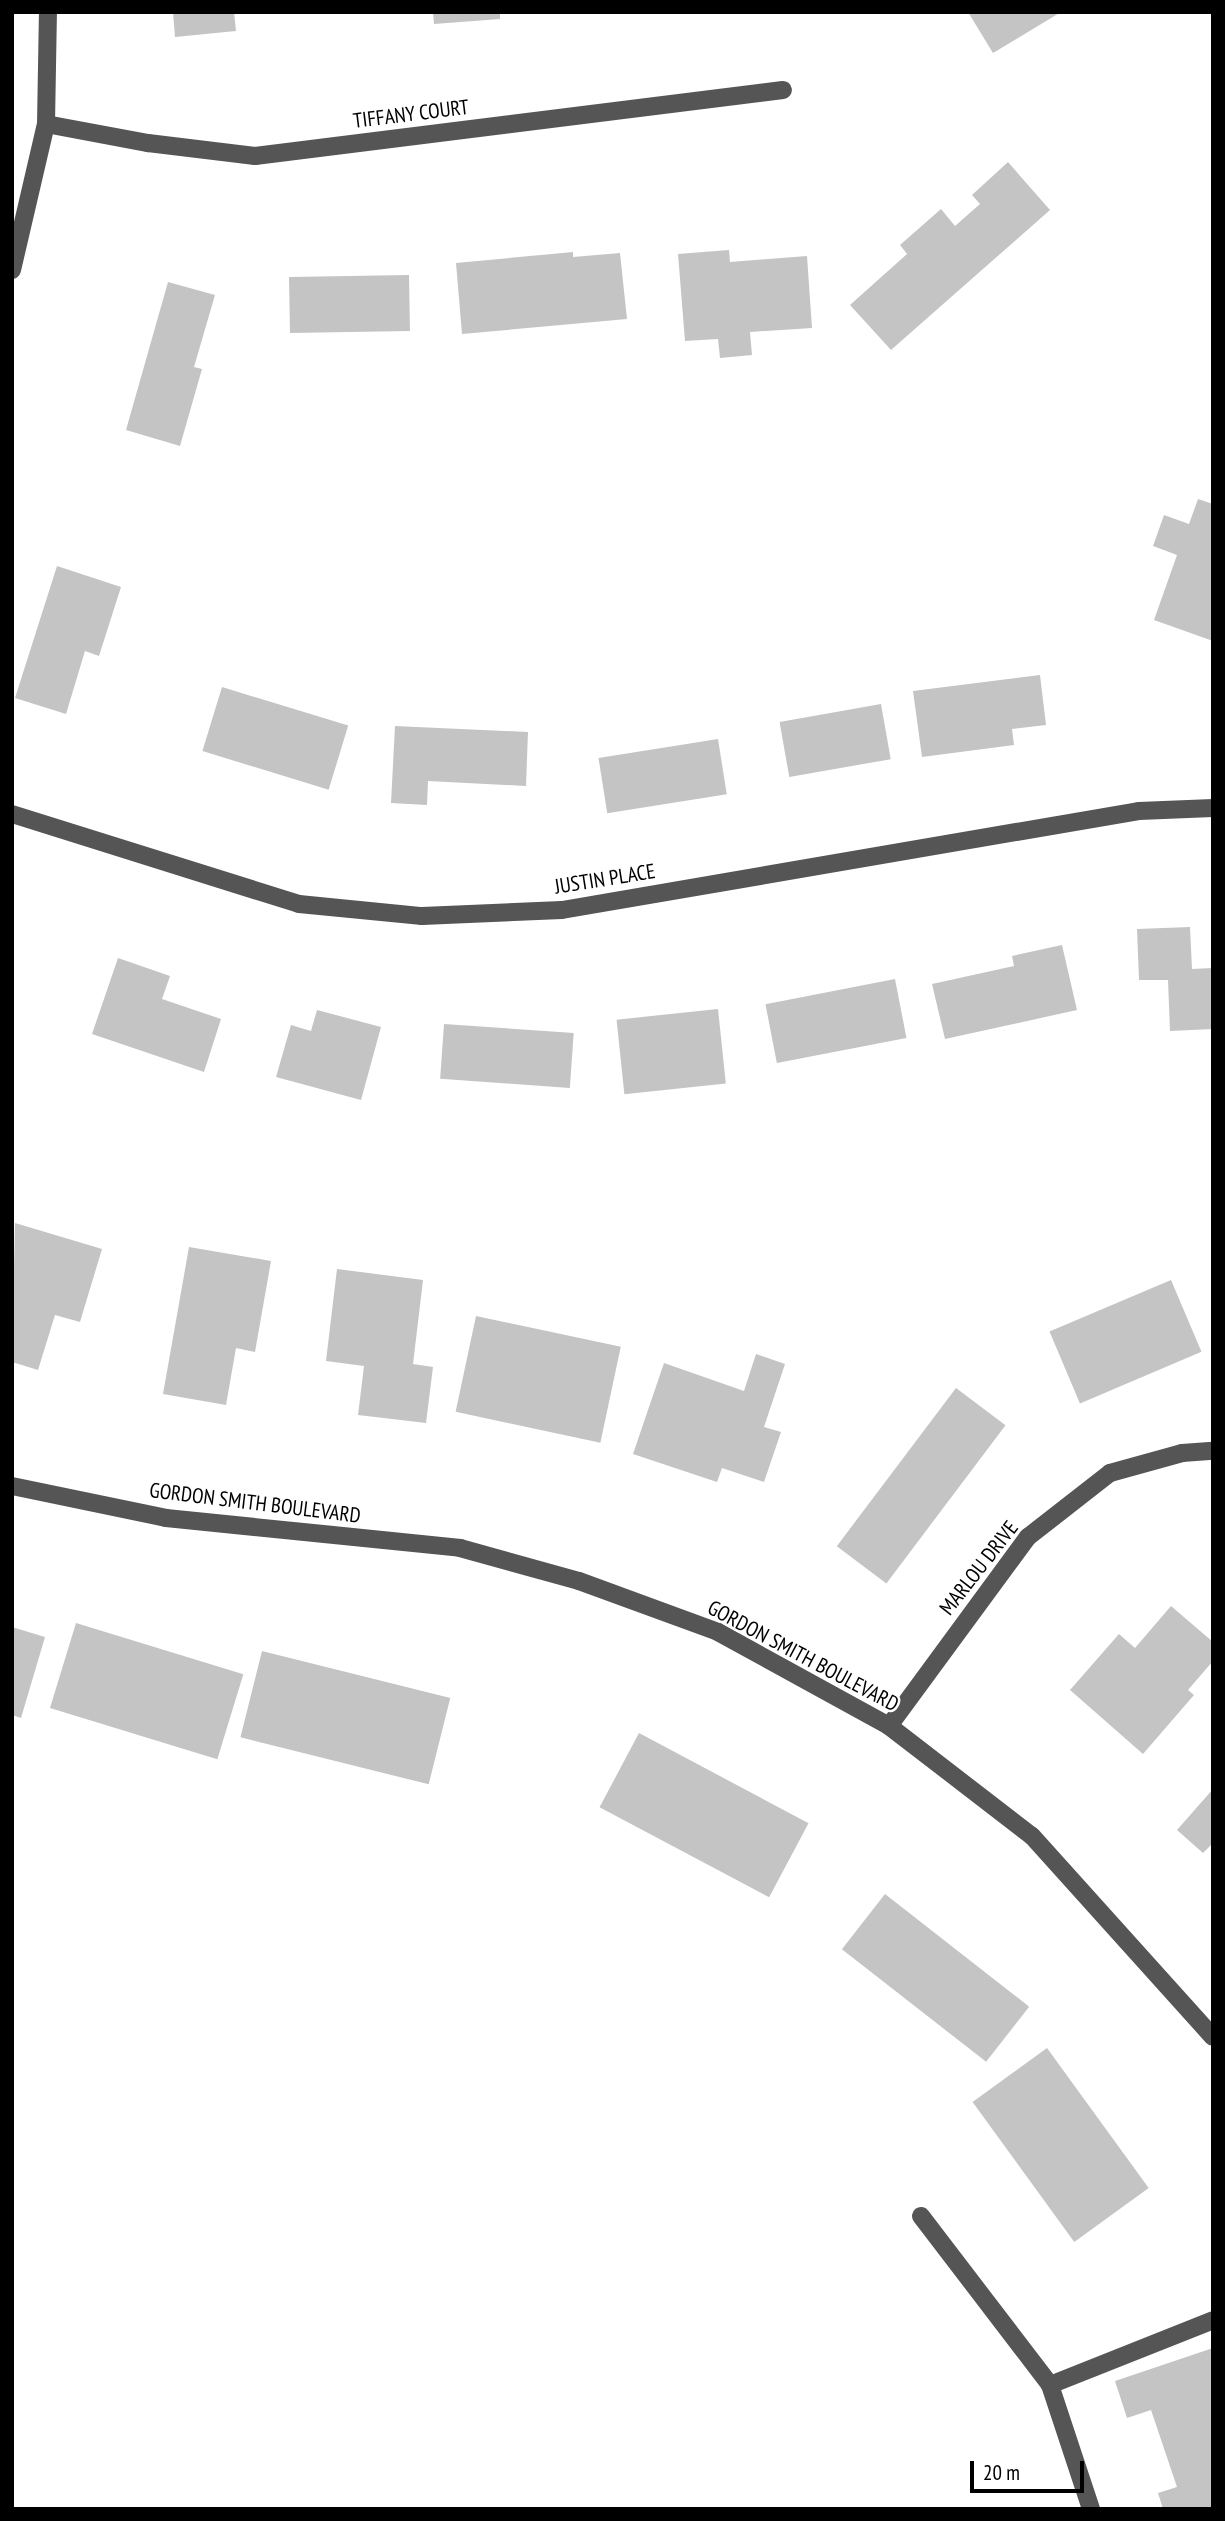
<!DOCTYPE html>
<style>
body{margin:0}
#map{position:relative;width:1225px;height:2521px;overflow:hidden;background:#fff;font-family:"PT Sans Narrow",sans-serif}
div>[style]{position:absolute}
.building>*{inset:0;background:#c4c4c4;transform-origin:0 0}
.minor>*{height:18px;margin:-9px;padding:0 9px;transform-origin:9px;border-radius:9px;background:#555}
span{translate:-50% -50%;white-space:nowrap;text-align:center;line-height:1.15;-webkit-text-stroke:5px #fff;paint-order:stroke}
.street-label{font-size:21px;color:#000}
.frame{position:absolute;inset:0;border:14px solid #000;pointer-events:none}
.scale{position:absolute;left:970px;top:2461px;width:114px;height:32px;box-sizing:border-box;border:4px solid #000;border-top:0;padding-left:9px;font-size:21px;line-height:24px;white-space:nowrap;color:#000;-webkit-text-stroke:5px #fff;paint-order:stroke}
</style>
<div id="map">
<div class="building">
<i style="clip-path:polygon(173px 12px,234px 12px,236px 31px,175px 37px)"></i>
<i style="clip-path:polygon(433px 12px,500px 12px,500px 19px,434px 24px)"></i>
<i style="clip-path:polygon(968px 12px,1061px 12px,993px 53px)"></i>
<i style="clip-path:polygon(1008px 162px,1050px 210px,891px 350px,850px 305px,907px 254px,900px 245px,941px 209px,955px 226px,980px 204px,972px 195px)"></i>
<i style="clip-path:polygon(729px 250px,730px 262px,807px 256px,812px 328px,750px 332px,752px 355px,720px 358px,718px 339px,685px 341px,678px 254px)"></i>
<i style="clip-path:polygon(573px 252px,573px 257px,620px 253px,627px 319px,462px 334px,456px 263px)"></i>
<i style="left:409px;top:275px;width:56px;height:120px;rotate:89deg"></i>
<i style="clip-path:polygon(168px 282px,215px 295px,194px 367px,202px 369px,180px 446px,126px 430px)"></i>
<i style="clip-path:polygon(1198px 499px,1213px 504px,1213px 641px,1154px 620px,1177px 555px,1153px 546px,1164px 515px,1189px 524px)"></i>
<i style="clip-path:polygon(57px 566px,121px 587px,99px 656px,85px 651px,66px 714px,15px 698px)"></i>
<i style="clip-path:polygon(1040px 675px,1046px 725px,1012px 729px,1014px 745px,922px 757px,913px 691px)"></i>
<i style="left:222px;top:687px;width:132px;height:67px;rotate:17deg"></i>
<i style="left:881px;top:704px;width:56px;height:103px;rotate:80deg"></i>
<i style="clip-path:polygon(395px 726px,528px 732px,526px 786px,428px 781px,427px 805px,391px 803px)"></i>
<i style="left:718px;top:739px;width:56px;height:121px;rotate:81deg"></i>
<i style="clip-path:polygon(1190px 927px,1192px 969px,1213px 968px,1213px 1029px,1170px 1031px,1168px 980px,1139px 980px,1137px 929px)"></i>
<i style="clip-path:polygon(1062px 945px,1077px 1010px,945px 1039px,932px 984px,1014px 966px,1012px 956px)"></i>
<i style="clip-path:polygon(118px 958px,170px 976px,162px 999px,221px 1019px,204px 1072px,92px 1034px)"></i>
<i style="left:895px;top:979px;width:60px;height:132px;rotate:79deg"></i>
<i style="left:718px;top:1009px;width:75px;height:102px;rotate:84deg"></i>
<i style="clip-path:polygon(317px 1010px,381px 1027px,361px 1100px,276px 1077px,291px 1025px,311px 1031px)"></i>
<i style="left:444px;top:1024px;width:130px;height:55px;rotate:4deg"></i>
<i style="clip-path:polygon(15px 1223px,102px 1249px,80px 1322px,55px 1315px,38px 1370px,12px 1362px)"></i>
<i style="clip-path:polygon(189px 1247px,271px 1261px,255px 1352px,236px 1348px,226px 1405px,163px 1394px)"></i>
<i style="clip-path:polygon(337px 1269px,423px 1280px,413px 1364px,433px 1367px,426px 1423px,358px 1415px,364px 1366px,326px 1361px)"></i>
<i style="left:1171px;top:1280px;width:78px;height:132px;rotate:67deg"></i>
<i style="left:476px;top:1316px;width:148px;height:98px;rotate:12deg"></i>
<i style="clip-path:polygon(756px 1354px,785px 1364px,764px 1427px,781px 1432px,764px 1482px,722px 1468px,717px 1482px,633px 1454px,664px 1363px,744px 1391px)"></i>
<i style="left:956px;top:1388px;width:62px;height:198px;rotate:37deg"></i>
<i style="clip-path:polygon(1171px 1606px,1213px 1642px,1213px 1661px,1188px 1690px,1194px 1695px,1143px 1754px,1070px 1690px,1119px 1634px,1135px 1648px)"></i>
<i style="left:76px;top:1623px;width:175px;height:89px;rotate:17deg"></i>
<i style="clip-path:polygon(12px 1627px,45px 1637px,21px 1718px,12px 1715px)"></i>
<i style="left:262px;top:1651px;width:194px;height:89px;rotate:14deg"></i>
<i style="left:639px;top:1733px;width:192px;height:84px;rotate:28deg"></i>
<i style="clip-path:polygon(1213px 1789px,1213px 1843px,1203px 1853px,1177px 1830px)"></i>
<i style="left:885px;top:1894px;width:183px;height:70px;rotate:38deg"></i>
<i style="left:1047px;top:2048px;width:173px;height:92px;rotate:54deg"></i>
<i style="clip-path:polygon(1213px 2348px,1213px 2509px,1163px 2509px,1158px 2493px,1177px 2487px,1151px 2410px,1127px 2418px,1115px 2381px)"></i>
</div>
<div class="minor">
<i style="left:46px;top:124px;width:104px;rotate:10.6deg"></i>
<i style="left:148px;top:143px;width:108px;rotate:6.9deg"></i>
<i style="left:255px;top:156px;width:532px;rotate:-7.13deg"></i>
<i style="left:12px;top:270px;width:150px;rotate:-76.9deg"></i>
<i style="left:46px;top:124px;width:112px;rotate:-89deg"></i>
<i style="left:12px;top:814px;width:301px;rotate:17.4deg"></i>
<i style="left:299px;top:904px;width:124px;rotate:5.6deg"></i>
<i style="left:422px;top:916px;width:140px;rotate:-2.5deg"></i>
<i style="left:562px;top:910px;width:585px;rotate:-9.74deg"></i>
<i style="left:1139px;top:811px;width:74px;rotate:-2.3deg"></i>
<i style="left:12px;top:1486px;width:157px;rotate:11.7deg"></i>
<i style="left:166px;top:1518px;width:296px;rotate:5.8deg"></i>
<i style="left:460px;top:1548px;width:123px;rotate:15.5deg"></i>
<i style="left:579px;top:1581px;width:148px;rotate:20.1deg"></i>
<i style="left:718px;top:1632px;width:195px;rotate:28.8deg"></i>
<i style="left:889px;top:1726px;width:180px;rotate:37.6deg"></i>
<i style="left:1032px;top:1836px;width:270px;rotate:48deg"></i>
<i style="left:889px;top:1726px;width:235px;rotate:-53.7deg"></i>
<i style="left:1028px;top:1537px;width:104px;rotate:-38deg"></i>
<i style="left:1110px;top:1473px;width:75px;rotate:-15.5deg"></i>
<i style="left:1182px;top:1453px;width:31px;rotate:-4deg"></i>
<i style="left:921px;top:2216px;width:213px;rotate:52.6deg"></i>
<i style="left:1050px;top:2385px;width:175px;rotate:-21.7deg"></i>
<i style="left:1050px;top:2385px;width:131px;rotate:71.7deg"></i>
</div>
<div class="street-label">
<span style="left:411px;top:114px;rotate:-7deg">TIFFANY COURT</span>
<span style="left:605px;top:879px;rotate:-9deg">JUSTIN PLACE</span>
<span style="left:255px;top:1503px;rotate:7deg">GORDON SMITH BOULEVARD</span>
<span style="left:979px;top:1568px;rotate:-52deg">MARLOU DRIVE</span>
<span style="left:803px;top:1656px;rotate:28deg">GORDON SMITH BOULEVARD</span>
</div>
<div class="frame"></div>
<div class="scale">20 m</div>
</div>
